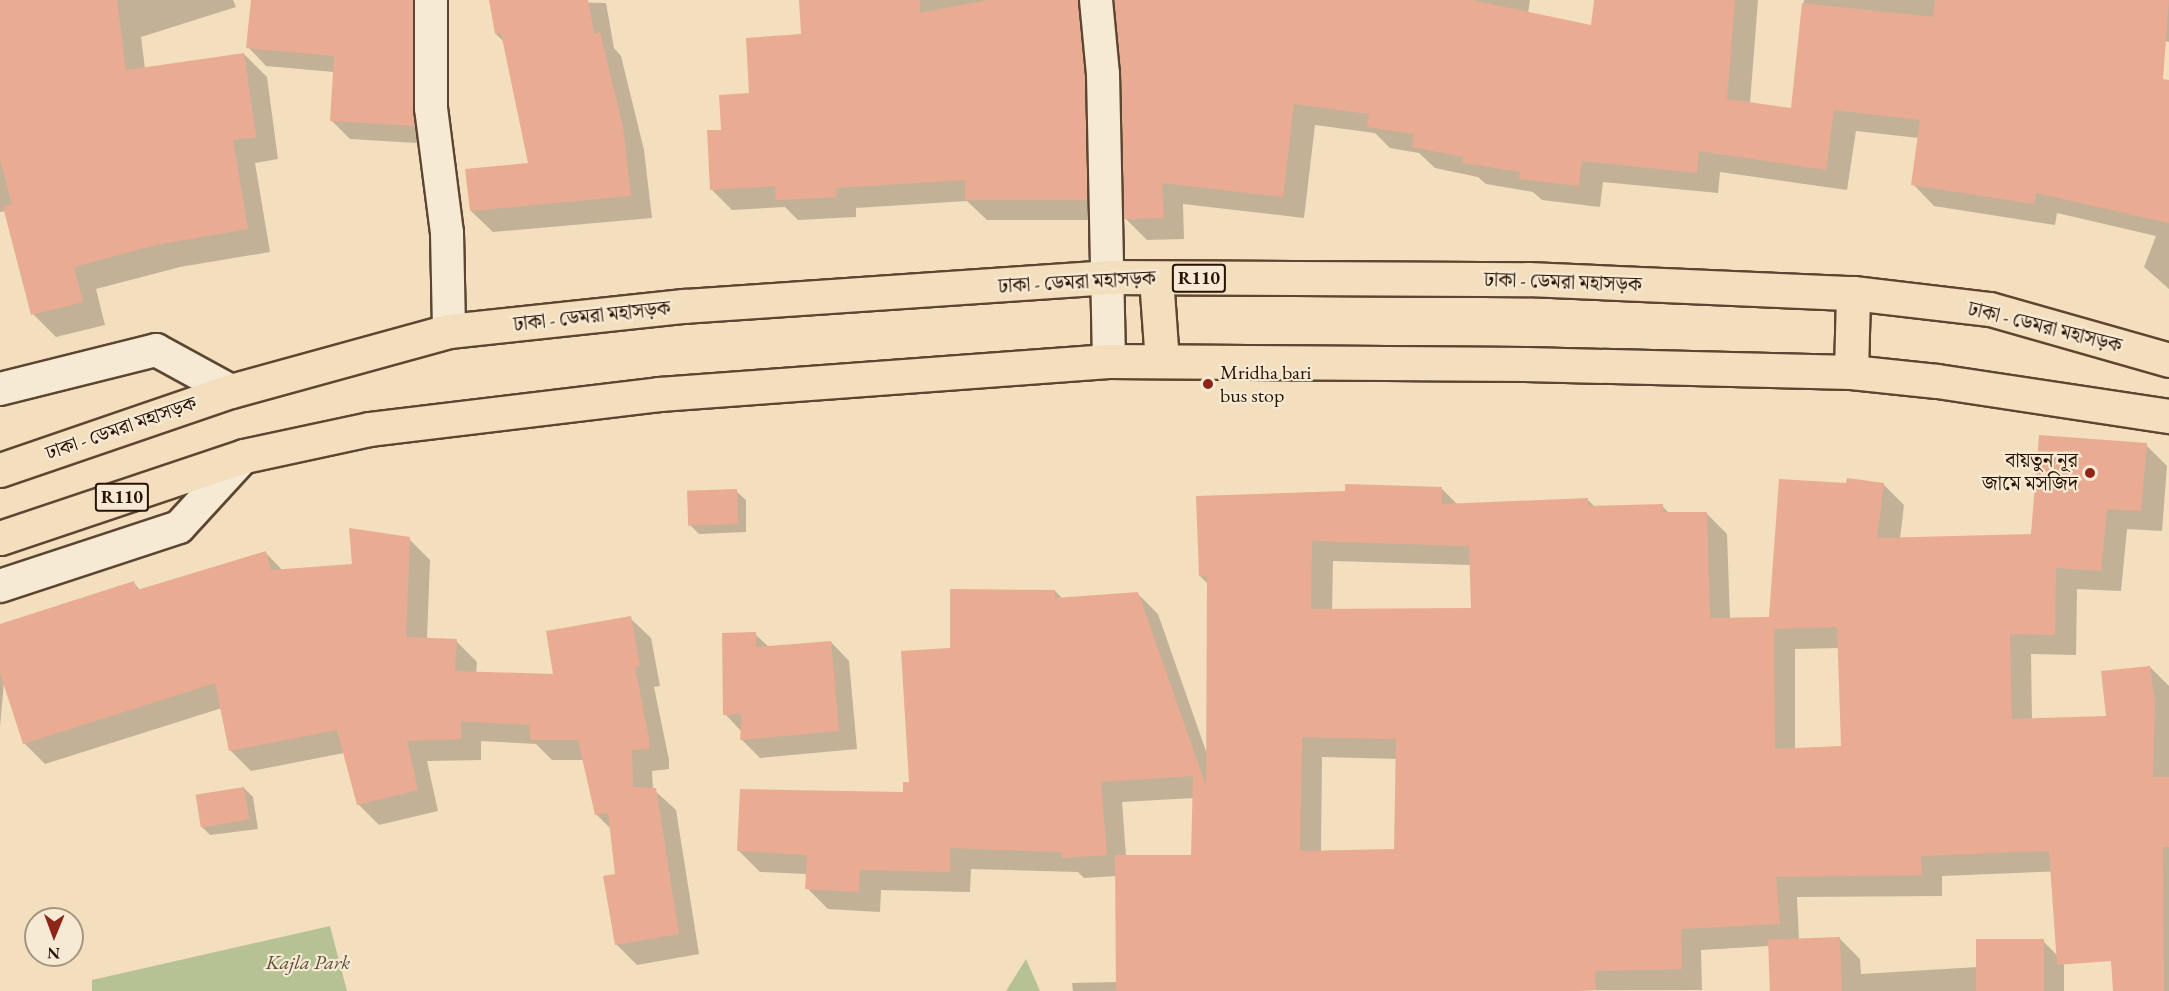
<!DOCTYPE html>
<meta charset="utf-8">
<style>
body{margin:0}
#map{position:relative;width:2169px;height:991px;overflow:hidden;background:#f3debd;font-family:"EB Garamond","Noto Serif Bengali",serif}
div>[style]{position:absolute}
.green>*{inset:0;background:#b6c294}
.shadow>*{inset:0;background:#0003}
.building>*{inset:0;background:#e9ac93;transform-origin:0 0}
.roads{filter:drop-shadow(2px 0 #5c4632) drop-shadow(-2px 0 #5c4632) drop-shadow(0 2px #5c4632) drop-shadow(0 -2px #5c4632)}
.street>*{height:32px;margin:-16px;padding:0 16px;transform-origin:16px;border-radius:16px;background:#f7ead4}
.primary>*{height:33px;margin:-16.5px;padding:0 16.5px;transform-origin:16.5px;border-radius:16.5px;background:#f3debd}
.dots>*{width:16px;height:16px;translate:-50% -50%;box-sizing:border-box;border:3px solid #f7ead4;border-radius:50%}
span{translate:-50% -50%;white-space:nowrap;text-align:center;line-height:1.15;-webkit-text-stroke:4.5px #f7ead4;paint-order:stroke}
.shield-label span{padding:2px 4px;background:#f7ead4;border:2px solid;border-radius:4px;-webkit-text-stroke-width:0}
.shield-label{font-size:18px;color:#291303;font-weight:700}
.street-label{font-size:20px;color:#291303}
.poi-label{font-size:20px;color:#291303}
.left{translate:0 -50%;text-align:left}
.right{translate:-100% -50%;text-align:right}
.park-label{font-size:20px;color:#5a5036;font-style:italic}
.north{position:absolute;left:24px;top:907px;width:60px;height:60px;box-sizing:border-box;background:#f7ead4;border:2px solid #a59480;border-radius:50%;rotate:181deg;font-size:16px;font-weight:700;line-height:24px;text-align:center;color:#291303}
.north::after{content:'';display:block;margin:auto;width:21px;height:27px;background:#8f2418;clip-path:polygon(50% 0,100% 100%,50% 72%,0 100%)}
</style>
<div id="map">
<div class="green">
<i style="clip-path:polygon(330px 926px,347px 991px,92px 991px,92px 980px)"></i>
<i style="clip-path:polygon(1026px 959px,1040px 991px,1006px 991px)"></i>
</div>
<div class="shadow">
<i style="clip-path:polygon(0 0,233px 0,236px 7px,141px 37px,145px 69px,244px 54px,267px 77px,278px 159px,255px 163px,270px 252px,180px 267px,96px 289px,105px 325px,56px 337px,33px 314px,6px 211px,0 212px)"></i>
<i style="clip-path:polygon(253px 0,414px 0,432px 17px,433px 144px,350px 139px,331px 120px,334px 72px,266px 66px,248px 47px)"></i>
<i style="clip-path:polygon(490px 0,606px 3px,614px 48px,621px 56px,644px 150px,652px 218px,493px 232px,471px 211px,530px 164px,505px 43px,496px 34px)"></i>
<i style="clip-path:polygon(801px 0,1107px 0,1108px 220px,987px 220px,967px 201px,856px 208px,856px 217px,798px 220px,785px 207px,732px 210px,711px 189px,722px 131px,802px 35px)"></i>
<i style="clip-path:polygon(1156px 0,1530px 0,1528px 14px,1592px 27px,1595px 0,1758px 0,1750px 103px,1792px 110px,1804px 0,2169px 0,2169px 42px,2052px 9px,2169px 88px,2169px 289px,2144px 267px,2156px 236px,2057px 213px,2055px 225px,1934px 206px,1913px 184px,1919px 138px,1856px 131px,1847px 190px,1720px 172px,1718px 193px,1603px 182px,1600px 207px,1542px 200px,1533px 192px,1486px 184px,1478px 177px,1435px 168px,1419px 153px,1390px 148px,1375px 133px,1315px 125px,1304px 218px,1183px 204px,1184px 239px,1147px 240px,1126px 219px)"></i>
<i style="clip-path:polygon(evenodd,2146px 445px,2167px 466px,2162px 531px,2127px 529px,2121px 591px,2077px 589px,2076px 655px,2031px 654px,2032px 720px,2108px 717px,2150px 667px,2169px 686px,2169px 991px,2114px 991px,2101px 817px,2066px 871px,1942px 876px,1942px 896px,1797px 897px,1799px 940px,1839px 938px,1860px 959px,1861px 974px,1978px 967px,2043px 941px,2064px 962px,2064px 991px,1771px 991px,1769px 946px,1701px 950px,1702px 990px,1073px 991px,1072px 983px,1117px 982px,1117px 876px,1084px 878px,1078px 872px,971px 869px,970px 892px,881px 890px,880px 912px,828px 909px,807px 888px,807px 874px,760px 872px,739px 851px,905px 794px,951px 650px,1055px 591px,1063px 599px,1137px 593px,1158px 614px,1207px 754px,1208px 584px,1200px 576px,1442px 489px,1458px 505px,1587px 499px,1595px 507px,1662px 506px,1670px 514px,1706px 513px,1727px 534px,1730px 619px,1770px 618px,1883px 484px,1904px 505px,1900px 539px,2033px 535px,2146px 445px,1333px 561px,1471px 565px,1473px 609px,1332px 611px,1333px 561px,2146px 445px,1839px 648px,1842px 747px,1795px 750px,1795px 649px,1839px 648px,2146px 445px,1322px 757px,1398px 759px,1396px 851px,1321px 852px,1322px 757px,2146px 445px,1194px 798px,1193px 857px,1126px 856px,1122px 802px,1194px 798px)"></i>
<i style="clip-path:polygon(736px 491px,746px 500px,746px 532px,699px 534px,690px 525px)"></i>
<i style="clip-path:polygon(409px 539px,430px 560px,427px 640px,456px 641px,477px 662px,476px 673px,555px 676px,630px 618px,651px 638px,660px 686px,654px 687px,669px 760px,669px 769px,652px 771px,653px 789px,676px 810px,699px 954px,637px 965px,616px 944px,617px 875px,612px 830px,596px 814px,584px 760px,552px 760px,536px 744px,481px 741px,481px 760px,427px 761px,438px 811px,379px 825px,358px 804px,344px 753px,251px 771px,230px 750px,222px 708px,45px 764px,24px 743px,4px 682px,0 727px,0 626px,134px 583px,140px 590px,265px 552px,283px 571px,353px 565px)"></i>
<i style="clip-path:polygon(755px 634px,770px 648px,831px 642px,849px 661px,857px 749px,760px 758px,742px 740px,742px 732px,725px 714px)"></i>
<i style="clip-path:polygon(244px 788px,253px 797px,258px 829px,210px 835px,201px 826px)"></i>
</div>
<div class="building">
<i style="clip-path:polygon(0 0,117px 0,126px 70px,244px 53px,256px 137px,233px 140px,248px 229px,156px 245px,74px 267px,83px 302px,31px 315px,3px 207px,12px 204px,0 160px)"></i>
<i style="clip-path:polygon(251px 0,413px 0,415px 126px,330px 121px,334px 56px,246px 48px)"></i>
<i style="clip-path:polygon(489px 0,588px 0,594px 34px,600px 32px,623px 127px,631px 196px,470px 211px,465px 169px,528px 163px,501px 33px,495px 34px)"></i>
<i style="clip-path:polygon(799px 0,920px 0,920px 13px,988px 0,1078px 0,1085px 75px,1088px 200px,965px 200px,965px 180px,836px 188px,837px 197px,776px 200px,775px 186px,710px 190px,707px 130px,721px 130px,719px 95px,749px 93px,746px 38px,801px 34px)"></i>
<i style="clip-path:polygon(1114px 0,1471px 0,1591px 25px,1594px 0,1735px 0,1727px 99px,1791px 108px,1802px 3px,1933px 17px,1935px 0,2169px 0,2163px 79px,2169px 80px,2169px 223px,2036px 193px,2034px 204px,1911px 185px,1920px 120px,1834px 110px,1826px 170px,1699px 151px,1697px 173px,1582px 161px,1579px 186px,1519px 179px,1520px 172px,1463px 163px,1463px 157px,1412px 147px,1414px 134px,1367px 127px,1369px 114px,1294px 104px,1283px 197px,1162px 183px,1164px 218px,1124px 219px,1121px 74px)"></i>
<i style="clip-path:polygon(evenodd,2039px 435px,2147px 443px,2141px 511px,2107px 509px,2101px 571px,2056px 568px,2055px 635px,2010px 634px,2012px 719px,2106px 716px,2101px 671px,2150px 666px,2155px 703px,2153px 777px,2169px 777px,2169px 847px,2163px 847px,2164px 991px,2113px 991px,2111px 961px,2057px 965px,2049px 851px,1921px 856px,1922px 875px,1776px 877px,1780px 924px,1681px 929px,1682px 969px,1595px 971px,1596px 990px,1580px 991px,1116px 991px,1115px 855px,1191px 855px,1193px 776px,1101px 782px,1107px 855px,1062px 858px,1061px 852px,950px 848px,950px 872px,860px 870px,859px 892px,805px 889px,807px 855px,737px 851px,740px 789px,903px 792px,903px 782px,909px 782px,901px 651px,950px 648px,950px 589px,1055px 590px,1055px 598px,1138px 592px,1206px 786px,1207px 576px,1199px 576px,1196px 496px,1345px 491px,1345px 484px,1442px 487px,1442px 504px,1588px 498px,1588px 506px,1663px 504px,1663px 512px,1707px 512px,1710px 618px,1769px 617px,1779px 479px,1846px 483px,1847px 478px,1884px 483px,1877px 538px,2031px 534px,2039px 435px,1312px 541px,1469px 546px,1471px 608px,1311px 609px,1312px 541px,2039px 435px,1837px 627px,1841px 746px,1775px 749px,1774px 629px,1837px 627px,2039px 435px,1302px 737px,1396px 739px,1394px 849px,1300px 851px,1302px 737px)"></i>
<i style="left:737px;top:489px;width:35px;height:50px;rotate:88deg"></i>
<i style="clip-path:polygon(349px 528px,410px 537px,406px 637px,457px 639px,455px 671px,553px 674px,546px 631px,631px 616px,640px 666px,635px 667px,649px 738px,649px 749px,632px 750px,633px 787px,656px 788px,679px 934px,615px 945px,603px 876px,615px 874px,608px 813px,595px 815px,578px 740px,530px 740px,529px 725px,461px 721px,461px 739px,407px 741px,418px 790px,357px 805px,337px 730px,229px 751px,215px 683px,23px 744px,0 673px,0 624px,134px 581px,137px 590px,266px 551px,271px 570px,352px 564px)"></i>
<i style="clip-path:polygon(756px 632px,756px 647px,831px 641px,839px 731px,740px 740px,742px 714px,723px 715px,722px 633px)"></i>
<i style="left:244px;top:787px;width:33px;height:49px;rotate:81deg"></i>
<i style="left:1840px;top:937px;width:54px;height:72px;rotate:88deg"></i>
<i style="left:1976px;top:939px;width:68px;height:52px"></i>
</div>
<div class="roads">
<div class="street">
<i style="left:431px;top:0;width:108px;rotate:90deg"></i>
<i style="left:431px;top:108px;width:126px;rotate:82.7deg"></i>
<i style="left:447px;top:233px;width:98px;rotate:88.8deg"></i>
<i style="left:1096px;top:0;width:74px;rotate:84.6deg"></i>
<i style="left:1103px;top:74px;width:287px;rotate:88.8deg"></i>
<i style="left:0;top:389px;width:161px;rotate:-14deg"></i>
<i style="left:156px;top:350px;width:85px;rotate:28.7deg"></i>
<i style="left:0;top:586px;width:188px;rotate:-18.2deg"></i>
<i style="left:179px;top:527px;width:96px;rotate:-47.5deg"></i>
</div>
<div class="primary">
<i style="left:1156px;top:278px;width:83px;rotate:85.9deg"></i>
<i style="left:1851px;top:372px;width:79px;rotate:-88.5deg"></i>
<i style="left:0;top:470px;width:244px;rotate:-18.9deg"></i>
<i style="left:231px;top:391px;width:226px;rotate:-15.4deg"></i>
<i style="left:449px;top:331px;width:236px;rotate:-6.1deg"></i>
<i style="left:684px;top:306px;width:425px;rotate:-3.9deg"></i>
<i style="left:1108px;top:277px;width:420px;rotate:0.3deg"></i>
<i style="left:1528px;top:279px;width:325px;rotate:2.5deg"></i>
<i style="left:1853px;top:293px;width:138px;rotate:6.7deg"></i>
<i style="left:1990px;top:309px;width:186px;rotate:15.9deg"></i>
<i style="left:0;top:538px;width:257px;rotate:-18.6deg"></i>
<i style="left:244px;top:456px;width:129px;rotate:-12.1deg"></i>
<i style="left:370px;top:429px;width:291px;rotate:-6.9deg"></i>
<i style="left:659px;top:394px;width:451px;rotate:-4.2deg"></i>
<i style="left:1109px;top:361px;width:416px;rotate:0.4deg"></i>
<i style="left:1525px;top:364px;width:326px;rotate:1.4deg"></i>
<i style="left:1851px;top:372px;width:86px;rotate:6deg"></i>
<i style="left:1937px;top:381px;width:235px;rotate:8.6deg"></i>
</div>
</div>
<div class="dots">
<i style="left:1208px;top:384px;background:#8f2418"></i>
<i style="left:2090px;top:473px;background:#8f2418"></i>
</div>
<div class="shield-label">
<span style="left:1199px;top:278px">R110</span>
<span style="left:122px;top:497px">R110</span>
</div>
<div class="street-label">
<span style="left:1077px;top:282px;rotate:-3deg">ঢাকা - ডেমরা মহাসড়ক</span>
<span style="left:1563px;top:282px;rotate:2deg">ঢাকা - ডেমরা মহাসড়ক</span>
<span style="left:592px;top:316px;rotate:-6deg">ঢাকা - ডেমরা মহাসড়ক</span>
<span style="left:2045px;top:327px;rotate:14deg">ঢাকা - ডেমরা মহাসড়ক</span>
<span style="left:121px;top:428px;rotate:-19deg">ঢাকা - ডেমরা মহাসড়ক</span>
</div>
<div class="poi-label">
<span class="left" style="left:1220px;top:384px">Mridha bari<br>bus stop</span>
<span class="right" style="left:2078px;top:472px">বায়তুন নূর<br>জামে মসজিদ</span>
</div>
<div class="park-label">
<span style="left:308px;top:962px">Kajla Park</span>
</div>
<div class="north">N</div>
</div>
